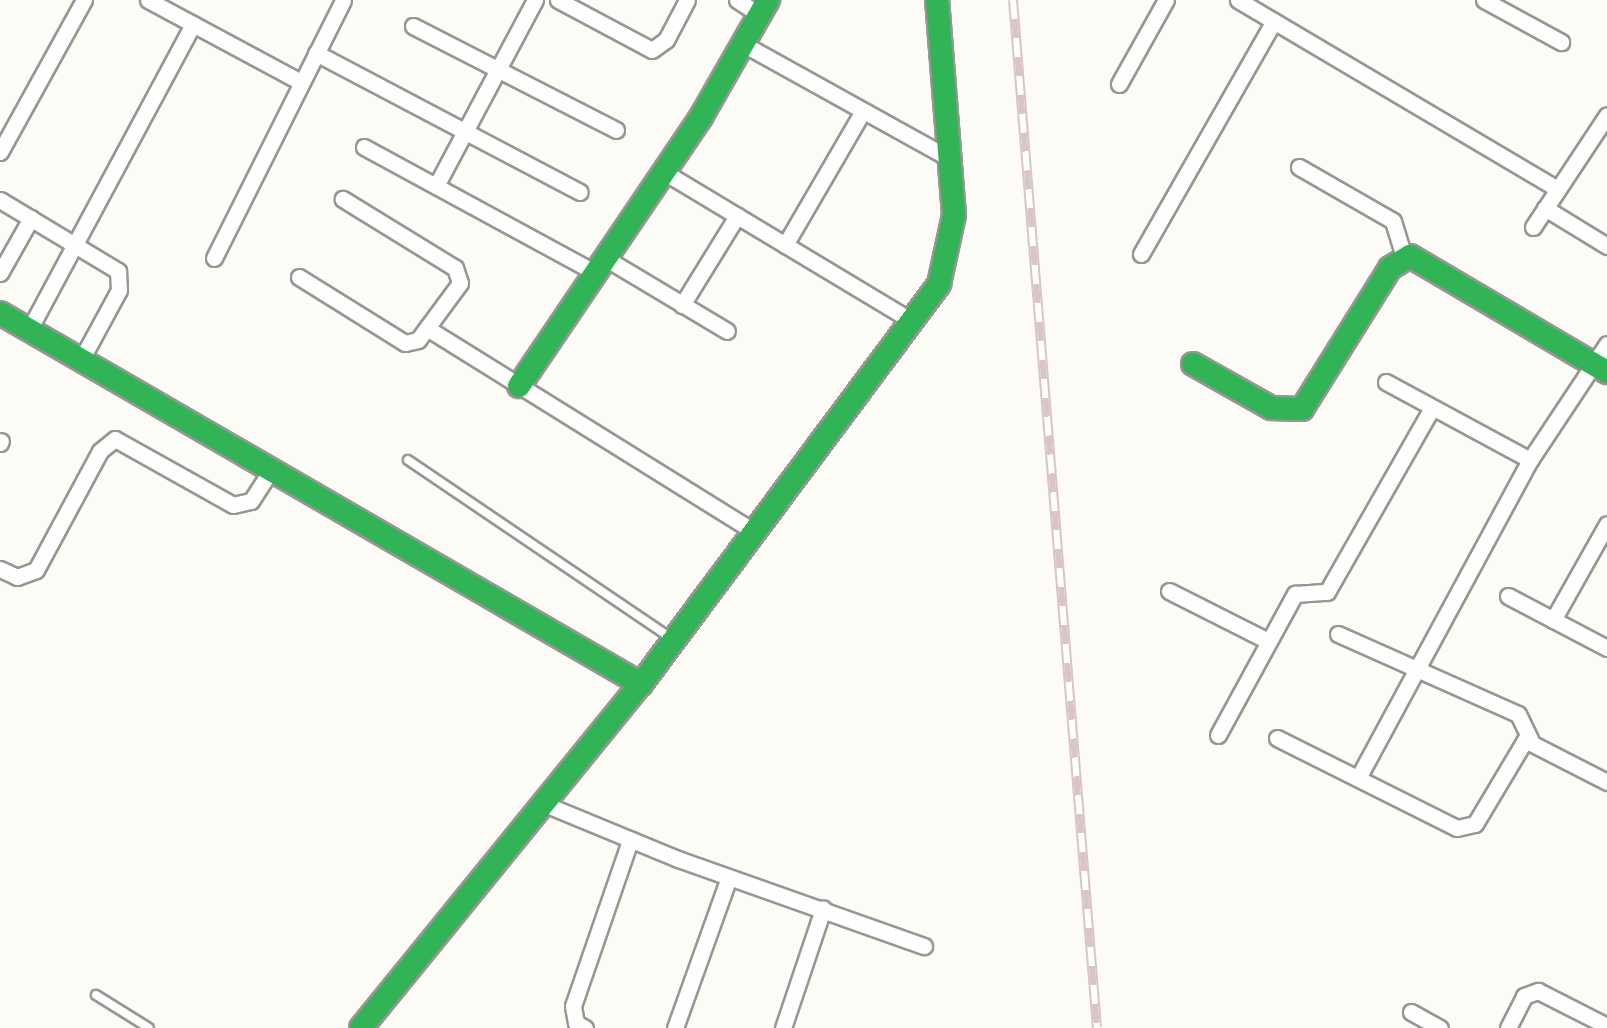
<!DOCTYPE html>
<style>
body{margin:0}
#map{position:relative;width:1607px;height:1028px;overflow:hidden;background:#fcfbf5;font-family:Spectral,serif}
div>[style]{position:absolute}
.roads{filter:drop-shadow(2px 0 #969693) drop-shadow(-2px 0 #969693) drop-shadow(0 2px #969693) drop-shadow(0 -2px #969693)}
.lane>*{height:8px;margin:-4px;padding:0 4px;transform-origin:4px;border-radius:4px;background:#fffefe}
.street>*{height:15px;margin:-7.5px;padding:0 7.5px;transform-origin:7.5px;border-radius:7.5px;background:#fffefe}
.fast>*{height:22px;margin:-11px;padding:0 11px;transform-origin:11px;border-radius:11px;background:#30b455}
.rail>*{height:10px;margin-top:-5px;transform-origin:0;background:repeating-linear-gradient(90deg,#fff 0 19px,#d9c5c5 0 38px);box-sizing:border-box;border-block:2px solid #d9c5c5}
span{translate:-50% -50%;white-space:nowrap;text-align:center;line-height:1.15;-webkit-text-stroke:10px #fff;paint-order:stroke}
</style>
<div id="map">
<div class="roads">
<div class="lane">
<i style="left:408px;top:460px;width:318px;rotate:34.1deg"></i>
<i style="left:96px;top:995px;width:62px;rotate:31.9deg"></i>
</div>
<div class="street">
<i style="left:148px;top:0;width:174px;rotate:28.2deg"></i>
<i style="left:558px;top:0;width:106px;rotate:28deg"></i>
<i style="left:652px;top:50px;width:17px;rotate:-36deg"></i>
<i style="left:666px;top:40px;width:45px;rotate:-62.3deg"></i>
<i style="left:737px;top:0;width:27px;rotate:33deg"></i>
<i style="left:1238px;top:0;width:371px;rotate:30.6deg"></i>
<i style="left:1484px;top:0;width:88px;rotate:28.6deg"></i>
<i style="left:413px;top:26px;width:228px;rotate:27.1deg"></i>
<i style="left:745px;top:45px;width:235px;rotate:29deg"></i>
<i style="left:316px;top:53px;width:298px;rotate:27.8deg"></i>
<i style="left:1119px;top:84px;width:96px;rotate:-60.8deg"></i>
<i style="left:364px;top:147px;width:264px;rotate:28.5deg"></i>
<i style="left:0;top:152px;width:174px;rotate:-61.1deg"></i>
<i style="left:1299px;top:167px;width:108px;rotate:29.9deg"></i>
<i style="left:1393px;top:221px;width:39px;rotate:73deg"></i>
<i style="left:664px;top:172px;width:289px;rotate:31deg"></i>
<i style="left:436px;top:186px;width:211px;rotate:-62deg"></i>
<i style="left:0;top:200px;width:138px;rotate:31deg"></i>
<i style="left:118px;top:271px;width:19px;rotate:87deg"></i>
<i style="left:119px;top:290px;width:80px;rotate:118.5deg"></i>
<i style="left:1545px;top:208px;width:73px;rotate:31.5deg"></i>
<i style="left:1533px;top:227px;width:134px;rotate:-56.5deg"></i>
<i style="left:785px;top:245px;width:155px;rotate:-59.8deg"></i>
<i style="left:1141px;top:254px;width:268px;rotate:-60.3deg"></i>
<i style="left:214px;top:258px;width:288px;rotate:-63.4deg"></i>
<i style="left:605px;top:258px;width:142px;rotate:30.9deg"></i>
<i style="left:0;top:273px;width:63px;rotate:-60.6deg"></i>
<i style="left:299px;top:277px;width:125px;rotate:31.9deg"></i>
<i style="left:405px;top:343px;width:13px;rotate:-13deg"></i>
<i style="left:418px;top:340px;width:71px;rotate:-53.6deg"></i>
<i style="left:460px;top:283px;width:16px;rotate:-108deg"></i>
<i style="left:455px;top:268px;width:132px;rotate:-148.4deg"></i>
<i style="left:682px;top:305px;width:105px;rotate:-58.3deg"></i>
<i style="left:427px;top:328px;width:384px;rotate:31.9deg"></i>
<i style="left:29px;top:330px;width:347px;rotate:-61.8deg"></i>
<i style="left:1386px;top:382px;width:164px;rotate:28.4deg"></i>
<i style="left:1530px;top:460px;width:139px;rotate:-56.4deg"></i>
<i style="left:0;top:443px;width:2px;rotate:-63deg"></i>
<i style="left:0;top:569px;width:19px;rotate:25deg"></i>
<i style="left:17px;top:577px;width:20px;rotate:-20deg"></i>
<i style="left:36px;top:570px;width:135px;rotate:-61.7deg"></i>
<i style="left:100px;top:451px;width:19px;rotate:-39deg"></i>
<i style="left:115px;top:439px;width:135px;rotate:29.2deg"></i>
<i style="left:233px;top:505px;width:18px;rotate:-13deg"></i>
<i style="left:251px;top:501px;width:37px;rotate:-57deg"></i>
<i style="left:1169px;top:591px;width:111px;rotate:26.8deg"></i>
<i style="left:1508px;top:596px;width:112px;rotate:27.7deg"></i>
<i style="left:1553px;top:620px;width:110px;rotate:-60.6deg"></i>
<i style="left:1338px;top:634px;width:197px;rotate:24deg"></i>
<i style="left:1518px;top:714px;width:28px;rotate:64deg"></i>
<i style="left:1218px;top:735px;width:161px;rotate:-61.4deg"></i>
<i style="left:1295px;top:594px;width:32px;rotate:-4deg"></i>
<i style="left:1327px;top:592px;width:212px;rotate:-60.3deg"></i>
<i style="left:1277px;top:738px;width:201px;rotate:26.6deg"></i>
<i style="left:1457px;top:828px;width:18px;rotate:-13deg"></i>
<i style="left:1475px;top:824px;width:98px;rotate:-59.2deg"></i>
<i style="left:1525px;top:740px;width:92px;rotate:27.1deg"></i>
<i style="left:1358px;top:778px;width:362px;rotate:-61.6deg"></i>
<i style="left:542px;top:803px;width:147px;rotate:22.4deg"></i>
<i style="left:678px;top:859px;width:261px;rotate:19.5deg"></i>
<i style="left:1411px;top:1012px;width:33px;rotate:29deg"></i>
<i style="left:585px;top:1028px;width:10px;rotate:-151deg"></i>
<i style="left:576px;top:1023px;width:17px;rotate:-100deg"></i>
<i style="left:573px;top:1006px;width:176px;rotate:-71deg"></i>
<i style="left:675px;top:1028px;width:160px;rotate:-70.3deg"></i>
<i style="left:783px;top:1028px;width:126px;rotate:-71.4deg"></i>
<i style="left:1508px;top:1028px;width:36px;rotate:-63deg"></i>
<i style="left:1524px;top:996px;width:15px;rotate:-20deg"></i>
<i style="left:1538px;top:991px;width:77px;rotate:26.9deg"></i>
</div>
<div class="fast">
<i style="left:0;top:313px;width:741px;rotate:30.06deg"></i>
<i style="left:1193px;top:364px;width:90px;rotate:29.4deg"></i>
<i style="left:1271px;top:408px;width:31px;rotate:2deg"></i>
<i style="left:1302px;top:409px;width:166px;rotate:-58deg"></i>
<i style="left:1390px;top:268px;width:23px;rotate:-31deg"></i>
<i style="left:1410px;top:256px;width:229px;rotate:30.5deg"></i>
<i style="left:519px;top:386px;width:325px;rotate:-55.9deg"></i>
<i style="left:701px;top:117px;width:135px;rotate:-60.2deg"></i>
<i style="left:361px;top:1028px;width:444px;rotate:-50.9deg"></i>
<i style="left:641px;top:684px;width:499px;rotate:-53.3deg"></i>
<i style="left:939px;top:284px;width:71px;rotate:-77.7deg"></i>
<i style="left:954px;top:215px;width:216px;rotate:-94.5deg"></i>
</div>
</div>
<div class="rail">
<i style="left:1013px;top:0;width:1031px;rotate:85.33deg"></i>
</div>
</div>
